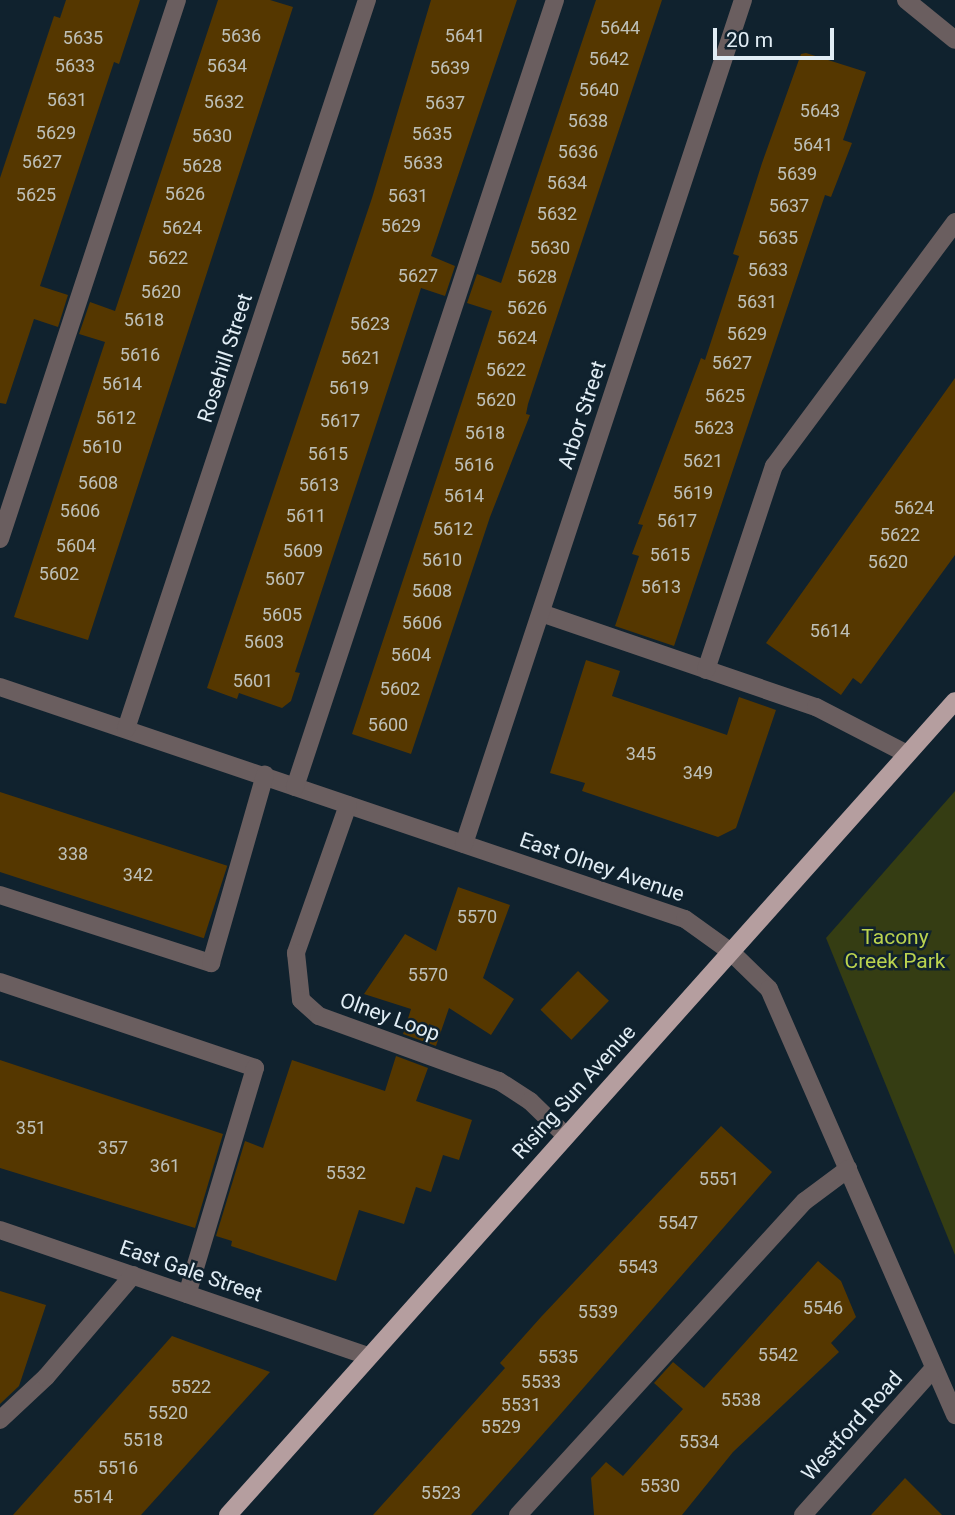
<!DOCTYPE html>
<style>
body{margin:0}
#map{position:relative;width:955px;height:1515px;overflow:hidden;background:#10222e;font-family:Roboto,sans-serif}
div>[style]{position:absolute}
.green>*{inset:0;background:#353d13}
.building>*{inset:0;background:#553700;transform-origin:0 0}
.minor>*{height:18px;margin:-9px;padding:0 9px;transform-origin:9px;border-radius:9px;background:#6a5e5f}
.major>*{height:18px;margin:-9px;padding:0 9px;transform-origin:9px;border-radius:9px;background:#b59e9f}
span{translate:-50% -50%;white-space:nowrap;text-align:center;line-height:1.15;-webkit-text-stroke:5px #10222e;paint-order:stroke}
.number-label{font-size:18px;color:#bec0b8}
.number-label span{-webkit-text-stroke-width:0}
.street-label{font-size:21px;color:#e1edf5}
.park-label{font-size:21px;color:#bbd34e}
.scale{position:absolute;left:713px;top:28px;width:121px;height:32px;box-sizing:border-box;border:4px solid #e1edf5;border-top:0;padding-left:9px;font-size:21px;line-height:24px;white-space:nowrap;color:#e1edf5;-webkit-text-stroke:5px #10222e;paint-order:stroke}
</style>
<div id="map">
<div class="green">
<i style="clip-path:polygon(955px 791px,955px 1255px,826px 938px)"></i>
</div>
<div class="building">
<i style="clip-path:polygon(66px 0,140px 0,119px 64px,114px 62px,40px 286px,68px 295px,58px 327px,34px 319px,6px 404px,0 403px,0 178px,54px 16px,60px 18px)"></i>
<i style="clip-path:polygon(218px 0,270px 0,293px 7px,88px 640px,14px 617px,105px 342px,79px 334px,90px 302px,115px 311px)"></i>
<i style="clip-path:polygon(431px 0,517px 0,431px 256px,455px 266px,445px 296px,421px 288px,295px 672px,300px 673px,291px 701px,282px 708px,239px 693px,237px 699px,207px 688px,372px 198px)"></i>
<i style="clip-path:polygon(596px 0,662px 0,528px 404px,526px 414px,530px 415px,490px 517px,411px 754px,352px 734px,492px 311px,467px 303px,477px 274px,501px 283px)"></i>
<i style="clip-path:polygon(806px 53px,866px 72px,843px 140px,852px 143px,831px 197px,825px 195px,674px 646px,615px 626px,639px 556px,632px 554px,643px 525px,638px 524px,701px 358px,705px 360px,739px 256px,733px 254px,762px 163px,801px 54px)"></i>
<i style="clip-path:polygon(955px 378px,955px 555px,861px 684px,853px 678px,841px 695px,766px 643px)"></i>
<i style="clip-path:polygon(586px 660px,620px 671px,612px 696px,727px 735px,739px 697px,776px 710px,736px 828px,718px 837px,582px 791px,585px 783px,550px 773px)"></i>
<i style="left:0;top:792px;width:239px;height:76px;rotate:18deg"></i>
<i style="clip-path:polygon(458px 887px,510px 905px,483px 978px,514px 999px,491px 1035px,449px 1008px,436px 1046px,403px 1034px,411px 1009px,364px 994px,405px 934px,436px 951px)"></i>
<i style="left:578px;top:971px;width:43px;height:54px;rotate:44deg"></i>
<i style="clip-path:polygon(396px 1056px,428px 1068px,416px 1101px,472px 1120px,459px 1160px,443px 1155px,431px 1192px,416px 1187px,404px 1224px,359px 1210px,336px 1281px,231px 1246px,232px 1241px,216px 1236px,245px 1141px,263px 1148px,292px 1060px,385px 1091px)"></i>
<i style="clip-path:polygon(0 1060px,223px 1134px,195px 1228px,0 1168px)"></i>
<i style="clip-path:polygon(721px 1126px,772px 1172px,558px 1417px,471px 1515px,373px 1515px,505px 1368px,500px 1363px,541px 1317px)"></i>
<i style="clip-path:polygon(818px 1261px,841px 1281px,856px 1317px,831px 1343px,839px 1352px,733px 1452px,682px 1515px,594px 1515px,591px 1478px,606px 1462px,623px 1476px,683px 1409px,654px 1383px,673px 1362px,704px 1388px)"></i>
<i style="clip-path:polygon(0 1291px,46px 1305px,19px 1386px,0 1404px)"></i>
<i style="clip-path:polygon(172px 1336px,270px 1372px,141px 1515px,13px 1515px)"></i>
<i style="clip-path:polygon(905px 1478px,942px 1515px,871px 1515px)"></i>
</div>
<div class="minor">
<i style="left:906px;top:0;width:63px;rotate:39.2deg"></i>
<i style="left:0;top:539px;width:567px;rotate:-71.82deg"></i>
<i style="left:541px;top:613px;width:291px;rotate:18.9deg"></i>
<i style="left:816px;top:707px;width:102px;rotate:27.3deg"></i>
<i style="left:706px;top:670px;width:215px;rotate:-71.6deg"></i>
<i style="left:774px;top:466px;width:304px;rotate:-53.4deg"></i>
<i style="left:0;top:687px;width:723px;rotate:18.71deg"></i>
<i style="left:685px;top:919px;width:57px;rotate:35.7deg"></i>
<i style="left:731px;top:952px;width:53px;rotate:44.2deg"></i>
<i style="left:769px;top:989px;width:465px;rotate:66.4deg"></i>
<i style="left:126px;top:729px;width:768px;rotate:-71.71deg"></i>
<i style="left:295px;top:787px;width:829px;rotate:-71.72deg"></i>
<i style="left:348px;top:805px;width:157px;rotate:109.4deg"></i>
<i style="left:296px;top:953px;width:47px;rotate:83.9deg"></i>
<i style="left:301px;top:1000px;width:24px;rotate:42deg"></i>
<i style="left:319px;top:1016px;width:191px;rotate:19.9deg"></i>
<i style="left:499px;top:1081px;width:37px;rotate:33deg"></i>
<i style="left:530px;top:1101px;width:50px;rotate:44.2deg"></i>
<i style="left:464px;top:844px;width:889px;rotate:-71.71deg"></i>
<i style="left:0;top:895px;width:222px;rotate:17.9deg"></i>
<i style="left:211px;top:963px;width:196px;rotate:-74deg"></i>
<i style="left:0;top:982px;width:269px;rotate:18.6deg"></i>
<i style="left:255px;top:1068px;width:236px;rotate:106.7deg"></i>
<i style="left:0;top:1230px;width:388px;rotate:18.9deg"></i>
<i style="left:0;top:1420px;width:63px;rotate:-43.1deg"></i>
<i style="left:46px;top:1377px;width:134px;rotate:-49.5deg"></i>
<i style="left:518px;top:1515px;width:425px;rotate:-47.6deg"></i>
<i style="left:805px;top:1201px;width:54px;rotate:-36.7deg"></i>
<i style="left:803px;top:1515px;width:197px;rotate:-48.3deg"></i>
</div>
<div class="major">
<i style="left:228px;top:1515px;width:1091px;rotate:-48.23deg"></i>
</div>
<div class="number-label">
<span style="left:620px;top:28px">5644</span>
<span style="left:241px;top:36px">5636</span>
<span style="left:465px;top:36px">5641</span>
<span style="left:83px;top:38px">5635</span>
<span style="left:609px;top:59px">5642</span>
<span style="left:75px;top:66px">5633</span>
<span style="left:227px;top:66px">5634</span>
<span style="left:450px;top:68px">5639</span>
<span style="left:599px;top:90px">5640</span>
<span style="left:67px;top:100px">5631</span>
<span style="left:224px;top:102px">5632</span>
<span style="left:445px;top:103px">5637</span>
<span style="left:820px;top:111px">5643</span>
<span style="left:588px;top:121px">5638</span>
<span style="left:56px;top:133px">5629</span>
<span style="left:432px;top:134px">5635</span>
<span style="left:212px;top:136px">5630</span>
<span style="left:813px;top:145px">5641</span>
<span style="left:578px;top:152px">5636</span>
<span style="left:42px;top:162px">5627</span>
<span style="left:423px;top:163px">5633</span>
<span style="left:202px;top:166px">5628</span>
<span style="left:797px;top:174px">5639</span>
<span style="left:567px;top:183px">5634</span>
<span style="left:185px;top:194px">5626</span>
<span style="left:36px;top:195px">5625</span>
<span style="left:408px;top:196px">5631</span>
<span style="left:789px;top:206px">5637</span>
<span style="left:557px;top:214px">5632</span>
<span style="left:401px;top:226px">5629</span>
<span style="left:182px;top:228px">5624</span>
<span style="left:778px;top:238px">5635</span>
<span style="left:550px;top:248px">5630</span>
<span style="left:168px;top:258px">5622</span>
<span style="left:768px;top:270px">5633</span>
<span style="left:418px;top:276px">5627</span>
<span style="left:537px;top:277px">5628</span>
<span style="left:161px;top:292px">5620</span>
<span style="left:757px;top:302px">5631</span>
<span style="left:527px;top:308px">5626</span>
<span style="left:144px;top:320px">5618</span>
<span style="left:370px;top:324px">5623</span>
<span style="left:747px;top:334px">5629</span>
<span style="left:517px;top:338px">5624</span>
<span style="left:140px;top:355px">5616</span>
<span style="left:361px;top:358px">5621</span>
<span style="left:732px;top:363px">5627</span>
<span style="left:506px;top:370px">5622</span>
<span style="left:122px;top:384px">5614</span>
<span style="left:349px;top:388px">5619</span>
<span style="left:725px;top:396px">5625</span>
<span style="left:496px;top:400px">5620</span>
<span style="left:116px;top:418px">5612</span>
<span style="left:340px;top:421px">5617</span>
<span style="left:714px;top:428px">5623</span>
<span style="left:485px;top:433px">5618</span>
<span style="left:102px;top:447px">5610</span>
<span style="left:328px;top:454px">5615</span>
<span style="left:703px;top:461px">5621</span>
<span style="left:474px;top:465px">5616</span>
<span style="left:98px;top:483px">5608</span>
<span style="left:319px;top:485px">5613</span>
<span style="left:693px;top:493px">5619</span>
<span style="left:464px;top:496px">5614</span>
<span style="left:914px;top:508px">5624</span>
<span style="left:80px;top:511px">5606</span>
<span style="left:306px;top:516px">5611</span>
<span style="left:677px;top:521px">5617</span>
<span style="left:453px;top:529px">5612</span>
<span style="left:900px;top:535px">5622</span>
<span style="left:76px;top:546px">5604</span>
<span style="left:303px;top:551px">5609</span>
<span style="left:670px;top:555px">5615</span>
<span style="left:442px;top:560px">5610</span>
<span style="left:888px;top:562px">5620</span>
<span style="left:59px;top:574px">5602</span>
<span style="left:285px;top:579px">5607</span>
<span style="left:661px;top:587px">5613</span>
<span style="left:432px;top:591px">5608</span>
<span style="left:282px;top:615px">5605</span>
<span style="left:422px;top:623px">5606</span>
<span style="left:830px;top:631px">5614</span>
<span style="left:264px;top:642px">5603</span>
<span style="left:411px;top:655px">5604</span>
<span style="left:253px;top:681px">5601</span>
<span style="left:400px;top:689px">5602</span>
<span style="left:388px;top:725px">5600</span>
<span style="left:641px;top:754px">345</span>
<span style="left:698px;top:773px">349</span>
<span style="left:73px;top:854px">338</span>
<span style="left:138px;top:875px">342</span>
<span style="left:477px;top:917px">5570</span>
<span style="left:428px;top:975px">5570</span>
<span style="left:31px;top:1128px">351</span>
<span style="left:113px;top:1148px">357</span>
<span style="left:165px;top:1166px">361</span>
<span style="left:346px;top:1173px">5532</span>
<span style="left:719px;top:1179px">5551</span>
<span style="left:678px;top:1223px">5547</span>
<span style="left:638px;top:1267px">5543</span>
<span style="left:823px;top:1308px">5546</span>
<span style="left:598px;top:1312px">5539</span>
<span style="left:778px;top:1355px">5542</span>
<span style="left:558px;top:1357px">5535</span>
<span style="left:541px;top:1382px">5533</span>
<span style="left:191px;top:1387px">5522</span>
<span style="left:741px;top:1400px">5538</span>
<span style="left:521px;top:1405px">5531</span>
<span style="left:168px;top:1413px">5520</span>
<span style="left:501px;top:1427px">5529</span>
<span style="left:143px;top:1440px">5518</span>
<span style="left:699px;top:1442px">5534</span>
<span style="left:118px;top:1468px">5516</span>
<span style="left:660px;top:1486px">5530</span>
<span style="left:441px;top:1493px">5523</span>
<span style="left:93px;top:1497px">5514</span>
</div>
<div class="street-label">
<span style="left:225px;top:358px;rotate:-72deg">Rosehill Street</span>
<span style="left:582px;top:415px;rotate:-72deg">Arbor Street</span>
<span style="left:602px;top:867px;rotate:19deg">East Olney Avenue</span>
<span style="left:390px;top:1017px;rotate:20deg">Olney Loop</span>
<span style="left:574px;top:1092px;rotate:-48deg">Rising Sun Avenue</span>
<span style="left:191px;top:1271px;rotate:19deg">East Gale Street</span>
<span style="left:852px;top:1426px;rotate:-48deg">Westford Road</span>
</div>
<div class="park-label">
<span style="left:895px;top:949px">Tacony<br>Creek Park</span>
</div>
<div class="scale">20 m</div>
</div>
